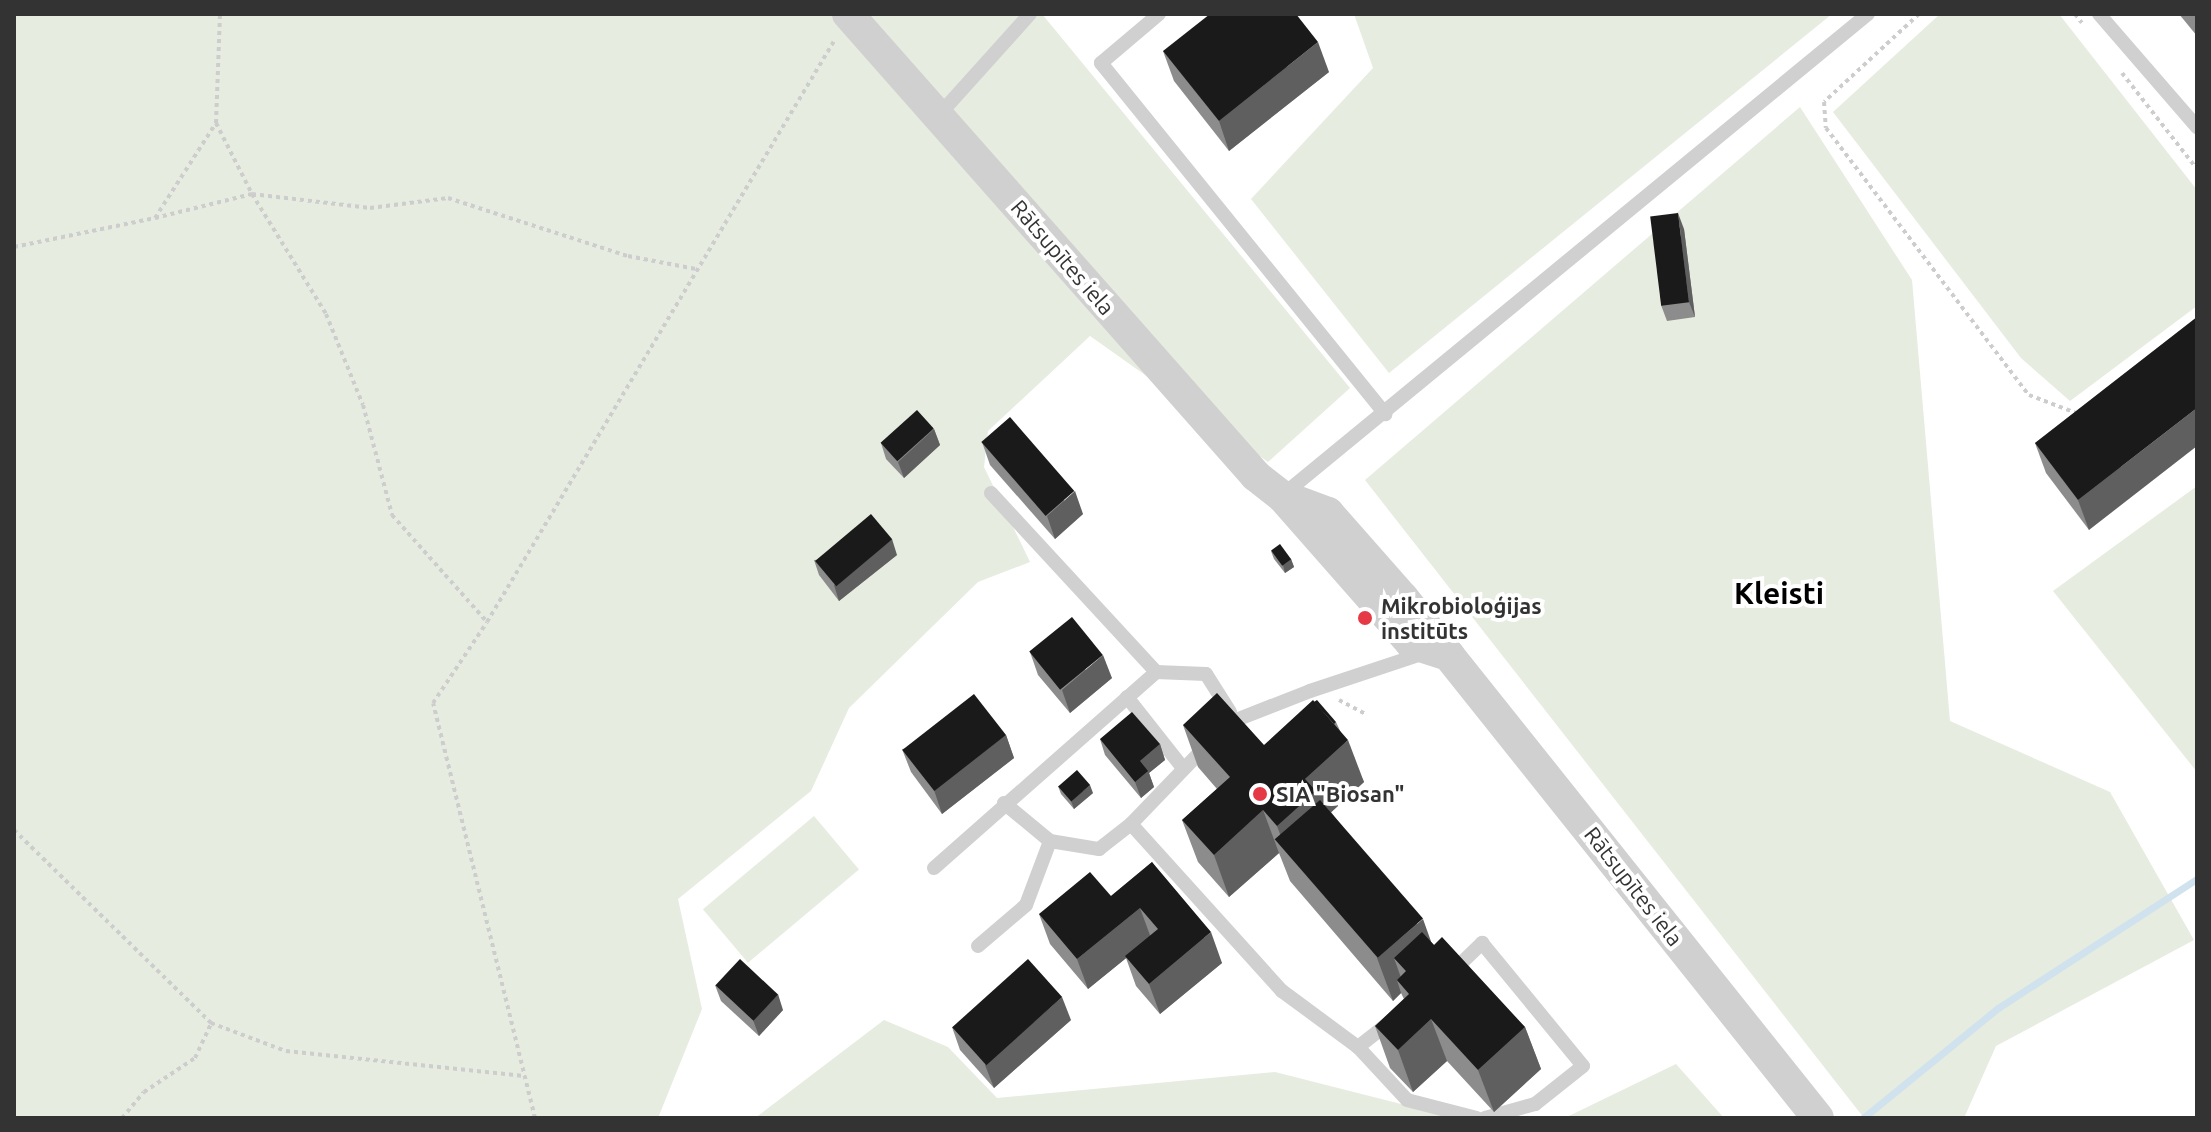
<!DOCTYPE html>
<meta charset="utf-8">
<style>
body{margin:0}
#map{position:relative;width:2211px;height:1132px;overflow:hidden;background:#fff;font-family:Ubuntu,sans-serif}
div>[style]{position:absolute}
.green>*{inset:0;background:#e6ecdf;transform-origin:0 0}
.stream>*{height:7px;margin:-3.5px;padding:0 3.5px;transform-origin:3.5px;border-radius:3.5px;background:#cfe2ee}
.path>*{height:4px;margin-top:-2px;transform-origin:0;background:repeating-linear-gradient(90deg,#cdcdcd 0 4px,transparent 0 8px)}
.service>*{height:14px;margin:-7px;padding:0 7px;transform-origin:7px;border-radius:7px;background:#d0d0d0}
.tertiary>*{height:32px;margin:-16px;padding:0 16px;transform-origin:16px;border-radius:16px;background:#d0d0d0}
.wall>*{inset:0;background:#8c8c8c}
.shaded-wall>*{inset:0;background:#5f5f5f}
.building>*{inset:0;background:#1a1a1a;transform-origin:0 0}
.dots>*{width:22px;height:22px;translate:-50% -50%;box-sizing:border-box;border:4px solid #fff;border-radius:50%}
span{translate:-50% -50%;white-space:nowrap;text-align:center;line-height:1.15;-webkit-text-stroke:8px #fff;paint-order:stroke}
.street-label{font-size:22px;color:#333}
.poi-label{font-size:22px;color:#333;font-weight:700}
.left{translate:0 -50%;text-align:left}
.district-label{font-size:30px;color:#000;font-weight:700}
.frame{position:absolute;inset:0;border:16px solid #333;pointer-events:none}
</style>
<div id="map">
<div class="green">
<i style="clip-path:polygon(14px 14px,1042px 14px,1350px 388px,1268px 462px,1090px 336px,988px 431px,984px 467px,1030px 562px,978px 582px,849px 708px,811px 791px,678px 899px,702px 1009px,658px 1118px,14px 1118px)"></i>
<i style="clip-path:polygon(1354px 14px,1832px 14px,1389px 373px,1251px 199px,1373px 68px)"></i>
<i style="clip-path:polygon(1940px 14px,2059px 14px,2197px 190px,2197px 306px,2070px 401px,2021px 358px,1833px 112px)"></i>
<i style="clip-path:polygon(1800px 107px,1912px 280px,1950px 721px,2110px 792px,2194px 940px,1996px 1046px,1964px 1118px,1864px 1118px,1365px 480px)"></i>
<i style="clip-path:polygon(2197px 486px,2197px 772px,2053px 591px)"></i>
<i style="left:814px;top:816px;width:70px;height:145px;rotate:50deg"></i>
<i style="clip-path:polygon(884px 1020px,948px 1047px,997px 1098px,1275px 1072px,1456px 1118px,755px 1118px)"></i>
<i style="clip-path:polygon(1676px 1064px,1724px 1118px,1564px 1118px,1573px 1114px)"></i>
</div>
<div class="stream">
<i style="left:1863px;top:1118px;width:174px;rotate:-39.2deg"></i>
<i style="left:1998px;top:1008px;width:237px;rotate:-33deg"></i>
</div>
<div class="path">
<i style="left:1919px;top:14px;width:129px;rotate:137.2deg"></i>
<i style="left:1824px;top:102px;width:26px;rotate:86deg"></i>
<i style="left:1826px;top:128px;width:335px;rotate:52.8deg"></i>
<i style="left:2029px;top:395px;width:50px;rotate:21deg"></i>
<i style="left:2075px;top:14px;width:11px;rotate:52deg"></i>
<i style="left:2122px;top:73px;width:122px;rotate:52deg"></i>
<i style="left:216px;top:123px;width:80px;rotate:63.1deg"></i>
<i style="left:252px;top:194px;width:141px;rotate:58.3deg"></i>
<i style="left:326px;top:314px;width:98px;rotate:67.9deg"></i>
<i style="left:363px;top:405px;width:114px;rotate:75.2deg"></i>
<i style="left:392px;top:515px;width:143px;rotate:48.4deg"></i>
<i style="left:155px;top:218px;width:100px;rotate:-13.9deg"></i>
<i style="left:252px;top:194px;width:119px;rotate:6.8deg"></i>
<i style="left:370px;top:208px;width:79px;rotate:-7.3deg"></i>
<i style="left:448px;top:198px;width:189px;rotate:17.9deg"></i>
<i style="left:628px;top:256px;width:69px;rotate:10.8deg"></i>
<i style="left:14px;top:247px;width:144px;rotate:-11.6deg"></i>
<i style="left:155px;top:218px;width:113px;rotate:-57.3deg"></i>
<i style="left:216px;top:123px;width:109px;rotate:-87.9deg"></i>
<i style="left:1339px;top:700px;width:30px;rotate:28deg"></i>
<i style="left:14px;top:830px;width:276px;rotate:44.4deg"></i>
<i style="left:211px;top:1023px;width:80px;rotate:20.5deg"></i>
<i style="left:286px;top:1051px;width:239px;rotate:6deg"></i>
<i style="left:122px;top:1118px;width:34px;rotate:-50deg"></i>
<i style="left:144px;top:1092px;width:61px;rotate:-33.7deg"></i>
<i style="left:195px;top:1058px;width:38px;rotate:-65deg"></i>
<i style="left:535px;top:1118px;width:427px;rotate:-103.8deg"></i>
<i style="left:433px;top:703px;width:97px;rotate:-56.3deg"></i>
<i style="left:487px;top:622px;width:677px;rotate:-59.15deg"></i>
</div>
<div class="service">
<i style="left:1159px;top:14px;width:76px;rotate:139.8deg"></i>
<i style="left:1101px;top:63px;width:452px;rotate:51deg"></i>
<i style="left:2099px;top:14px;width:150px;rotate:49.1deg"></i>
<i style="left:939px;top:115px;width:136px;rotate:-48deg"></i>
<i style="left:991px;top:493px;width:243px;rotate:47.3deg"></i>
<i style="left:1284px;top:494px;width:756px;rotate:-39.42deg"></i>
<i style="left:1127px;top:697px;width:89px;rotate:51.8deg"></i>
<i style="left:1225px;top:730px;width:15px;rotate:-42deg"></i>
<i style="left:1236px;top:720px;width:79px;rotate:-21.4deg"></i>
<i style="left:1310px;top:691px;width:117px;rotate:-18.4deg"></i>
<i style="left:1206px;top:746px;width:108px;rotate:133.9deg"></i>
<i style="left:1131px;top:824px;width:225px;rotate:47.9deg"></i>
<i style="left:1282px;top:991px;width:94px;rotate:36.4deg"></i>
<i style="left:1004px;top:803px;width:60px;rotate:39.6deg"></i>
<i style="left:934px;top:868px;width:296px;rotate:-41.4deg"></i>
<i style="left:1156px;top:672px;width:50px;rotate:2.3deg"></i>
<i style="left:1206px;top:674px;width:45px;rotate:57.7deg"></i>
<i style="left:978px;top:946px;width:63px;rotate:-40.5deg"></i>
<i style="left:1026px;top:905px;width:68px;rotate:-69.4deg"></i>
<i style="left:1050px;top:841px;width:50px;rotate:9.3deg"></i>
<i style="left:1099px;top:849px;width:41px;rotate:-38deg"></i>
<i style="left:1450px;top:974px;width:45px;rotate:-44.1deg"></i>
<i style="left:1482px;top:943px;width:159px;rotate:50.6deg"></i>
<i style="left:1583px;top:1066px;width:61px;rotate:141.6deg"></i>
<i style="left:1535px;top:1104px;width:52px;rotate:164.4deg"></i>
<i style="left:1390px;top:1022px;width:41px;rotate:142deg"></i>
<i style="left:1358px;top:1047px;width:72px;rotate:47.2deg"></i>
<i style="left:1407px;top:1100px;width:72px;rotate:14.4deg"></i>
</div>
<div class="tertiary">
<i style="left:848px;top:14px;width:616px;rotate:48.55deg"></i>
<i style="left:1256px;top:476px;width:33px;rotate:38deg"></i>
<i style="left:1282px;top:496px;width:196px;rotate:48.7deg"></i>
<i style="left:1411px;top:643px;width:40px;rotate:18deg"></i>
<i style="left:1285px;top:497px;width:46px;rotate:20.4deg"></i>
<i style="left:1328px;top:513px;width:113px;rotate:48.6deg"></i>
<i style="left:1403px;top:598px;width:665px;rotate:51.41deg"></i>
</div>
<div class="wall">
<i style="clip-path:polygon(2179px 14px,2197px 14px,2197px 36px)"></i>
<i style="clip-path:polygon(1163px 51px,1329px 72px,1229px 151px,1174px 81px)"></i>
<i style="clip-path:polygon(1684px 229px,1695px 317px,1667px 321px,1661px 305px)"></i>
<i style="clip-path:polygon(2197px 317px,2089px 530px,2046px 473px,2035px 443px)"></i>
<i style="clip-path:polygon(934px 429px,940px 445px,904px 478px,886px 459px,881px 443px)"></i>
<i style="clip-path:polygon(982px 442px,1083px 514px,1055px 539px,990px 465px)"></i>
<i style="clip-path:polygon(1271px 551px,1291px 559px,1294px 567px,1285px 573px,1274px 559px)"></i>
<i style="clip-path:polygon(897px 555px,839px 601px,819px 575px,814px 560px)"></i>
<i style="clip-path:polygon(1030px 652px,1112px 678px,1070px 713px,1038px 675px)"></i>
<i style="clip-path:polygon(1336px 722px,1364px 782px,1331px 812px,1432px 943px,1525px 1027px,1541px 1069px,1494px 1112px,1447px 1061px,1413px 1092px,1390px 1068px,1375px 1026px,1404px 999px,1401px 993px,1393px 1001px,1290px 881px,1279px 853px,1229px 897px,1198px 862px,1182px 820px,1217px 789px,1198px 767px,1183px 725px,1264px 745px)"></i>
<i style="clip-path:polygon(1006px 735px,1014px 758px,942px 814px,911px 772px,902px 749px)"></i>
<i style="clip-path:polygon(1100px 739px,1160px 744px,1165px 760px,1149px 773px,1154px 787px,1141px 798px,1105px 755px)"></i>
<i style="clip-path:polygon(1058px 786px,1093px 793px,1074px 809px,1061px 794px)"></i>
<i style="clip-path:polygon(1152px 862px,1222px 963px,1160px 1014px,1136px 986px,1126px 958px,1088px 989px,1050px 944px,1039px 914px,1111px 896px)"></i>
<i style="clip-path:polygon(715px 985px,783px 1010px,759px 1036px,721px 1001px)"></i>
<i style="clip-path:polygon(1071px 1020px,994px 1088px,960px 1050px,952px 1027px)"></i>
</div>
<div class="shaded-wall">
<i style="clip-path:polygon(1318px 42px,1329px 72px,1229px 151px,1219px 121px)"></i>
<i style="clip-path:polygon(1678px 213px,1684px 229px,1695px 317px,1689px 302px)"></i>
<i style="clip-path:polygon(2197px 408px,2197px 446px,2089px 530px,2078px 500px)"></i>
<i style="clip-path:polygon(934px 429px,940px 445px,904px 478px,898px 462px)"></i>
<i style="clip-path:polygon(1075px 491px,1083px 514px,1055px 539px,1047px 516px)"></i>
<i style="clip-path:polygon(892px 539px,897px 555px,839px 601px,834px 585px)"></i>
<i style="clip-path:polygon(1291px 559px,1294px 567px,1285px 573px,1283px 565px)"></i>
<i style="clip-path:polygon(1103px 655px,1112px 678px,1070px 713px,1062px 690px)"></i>
<i style="clip-path:polygon(1006px 735px,1014px 758px,942px 814px,934px 790px)"></i>
<i style="clip-path:polygon(1348px 740px,1364px 782px,1287px 853px,1277px 826px,1305px 779px)"></i>
<i style="clip-path:polygon(1160px 744px,1165px 760px,1149px 773px,1154px 787px,1141px 798px,1135px 782px,1140px 761px)"></i>
<i style="clip-path:polygon(1090px 785px,1093px 793px,1074px 809px,1071px 801px)"></i>
<i style="clip-path:polygon(1263px 810px,1279px 853px,1229px 897px,1214px 855px)"></i>
<i style="clip-path:polygon(1140px 908px,1151px 938px,1088px 989px,1077px 959px)"></i>
<i style="clip-path:polygon(1423px 919px,1438px 961px,1406px 971px,1394px 958px,1405px 989px,1397px 980px,1401px 993px,1393px 1001px,1377px 958px)"></i>
<i style="clip-path:polygon(1211px 932px,1222px 963px,1160px 1014px,1149px 984px)"></i>
<i style="clip-path:polygon(778px 994px,783px 1010px,759px 1036px,753px 1020px)"></i>
<i style="clip-path:polygon(1062px 997px,1071px 1020px,994px 1088px,985px 1065px)"></i>
<i style="clip-path:polygon(1431px 1019px,1447px 1061px,1413px 1092px,1398px 1050px)"></i>
<i style="clip-path:polygon(1525px 1027px,1541px 1069px,1494px 1112px,1478px 1070px)"></i>
</div>
<div class="building">
<i style="clip-path:polygon(1210px 14px,1296px 14px,1318px 42px,1219px 121px,1163px 51px)"></i>
<i style="left:1678px;top:213px;width:90px;height:28px;rotate:83deg"></i>
<i style="clip-path:polygon(2197px 317px,2197px 408px,2078px 500px,2035px 443px)"></i>
<i style="left:917px;top:410px;width:25px;height:49px;rotate:48deg"></i>
<i style="left:1010px;top:417px;width:98px;height:38px;rotate:49deg"></i>
<i style="left:871px;top:514px;width:33px;height:73px;rotate:50deg"></i>
<i style="left:1280px;top:544px;width:19px;height:11px;rotate:54deg"></i>
<i style="left:1072px;top:617px;width:49px;height:55px;rotate:51deg"></i>
<i style="clip-path:polygon(1217px 693px,1264px 745px,1313px 700px,1348px 740px,1305px 779px,1316px 791px,1277px 826px,1263px 810px,1214px 855px,1182px 820px,1230px 777px,1183px 725px)"></i>
<i style="left:974px;top:694px;width:52px;height:91px;rotate:52deg"></i>
<i style="clip-path:polygon(1317px 700px,1336px 722px,1334px 724px,1314px 702px)"></i>
<i style="clip-path:polygon(1132px 712px,1160px 744px,1140px 761px,1148px 771px,1135px 782px,1100px 739px)"></i>
<i style="left:1077px;top:770px;width:20px;height:25px;rotate:49deg"></i>
<i style="left:1320px;top:800px;width:157px;height:60px;rotate:49deg"></i>
<i style="clip-path:polygon(1152px 862px,1211px 932px,1149px 984px,1125px 956px,1158px 929px,1140px 908px,1077px 959px,1039px 914px,1090px 872px,1111px 896px)"></i>
<i style="clip-path:polygon(1422px 932px,1434px 945px,1442px 937px,1525px 1027px,1478px 1070px,1431px 1019px,1398px 1050px,1375px 1026px,1409px 994px,1397px 980px,1406px 971px,1394px 958px)"></i>
<i style="left:740px;top:959px;width:52px;height:36px;rotate:43deg"></i>
<i style="left:1028px;top:959px;width:51px;height:102px;rotate:48deg"></i>
</div>
<div class="dots">
<i style="left:1365px;top:618px;background:#e63946"></i>
<i style="left:1260px;top:794px;background:#e63946"></i>
</div>
<div class="street-label">
<span style="left:1063px;top:257px;rotate:49deg">Rātsupītes iela</span>
<span style="left:1634px;top:886px;rotate:52deg">Rātsupītes iela</span>
</div>
<div class="poi-label">
<span class="left" style="left:1381px;top:618px">Mikrobioloģijas<br>institūts</span>
<span class="left" style="left:1276px;top:794px">SIA "Biosan"</span>
</div>
<div class="district-label">
<span style="left:1779px;top:593px">Kleisti</span>
</div>
<div class="frame"></div>
</div>
